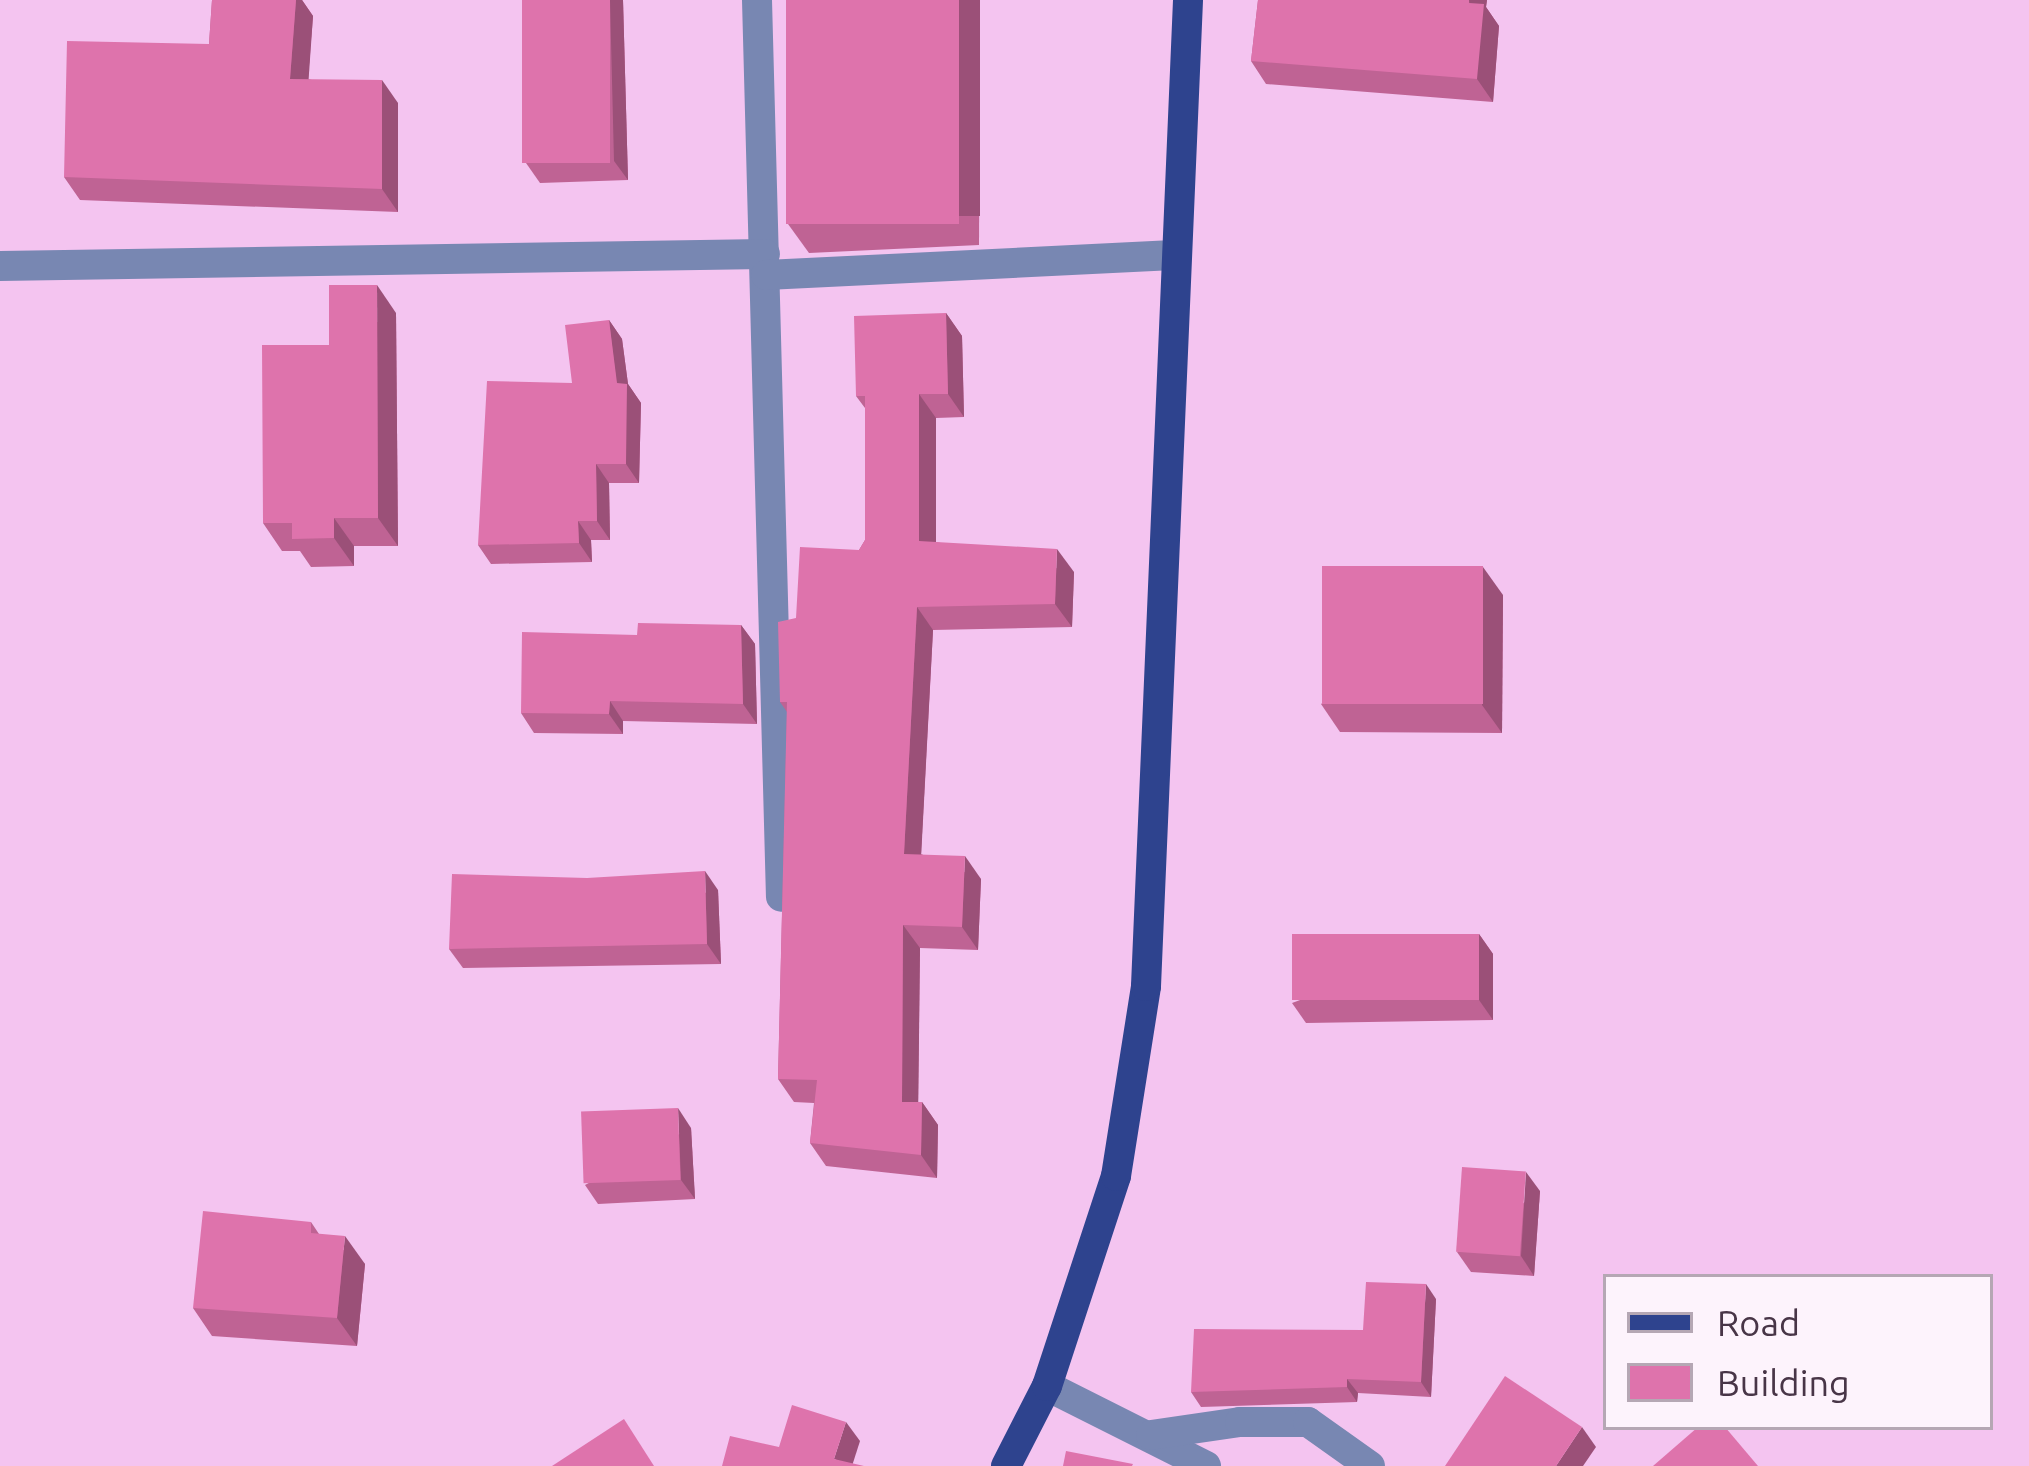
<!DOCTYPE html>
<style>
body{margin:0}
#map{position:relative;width:2029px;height:1466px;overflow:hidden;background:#f4c4f0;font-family:Ubuntu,sans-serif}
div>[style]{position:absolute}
.minor>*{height:30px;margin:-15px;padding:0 15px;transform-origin:15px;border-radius:15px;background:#7887b2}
.major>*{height:30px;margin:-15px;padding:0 15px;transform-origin:15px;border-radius:15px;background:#2e438e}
.wall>*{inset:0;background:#bf6394}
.shaded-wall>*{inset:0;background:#9b5078;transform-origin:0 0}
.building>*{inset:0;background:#de73ac;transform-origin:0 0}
span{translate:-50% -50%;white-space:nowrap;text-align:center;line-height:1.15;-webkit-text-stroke:9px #fdf3fc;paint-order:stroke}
.legend{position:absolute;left:1603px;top:1274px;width:390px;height:156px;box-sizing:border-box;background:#fdf3fc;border:3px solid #b5a7b4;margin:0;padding:15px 21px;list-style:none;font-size:36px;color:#483547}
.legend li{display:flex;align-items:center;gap:24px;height:60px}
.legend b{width:60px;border:3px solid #b5a7b4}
</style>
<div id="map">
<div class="minor">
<i style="left:757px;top:0;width:897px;rotate:88.47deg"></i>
<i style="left:0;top:266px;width:765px;rotate:-0.9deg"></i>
<i style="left:766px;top:275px;width:408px;rotate:-2.8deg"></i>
<i style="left:1047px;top:1386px;width:178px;rotate:26.7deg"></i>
<i style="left:1151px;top:1435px;width:90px;rotate:-8.3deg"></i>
<i style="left:1240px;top:1422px;width:68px"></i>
<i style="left:1308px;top:1422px;width:76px;rotate:35.4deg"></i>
</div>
<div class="major">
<i style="left:1006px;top:1466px;width:90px;rotate:-62.9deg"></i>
<i style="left:1047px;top:1386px;width:221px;rotate:-71.8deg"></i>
<i style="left:1116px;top:1176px;width:192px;rotate:-81deg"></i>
<i style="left:1146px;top:986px;width:987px;rotate:-87.56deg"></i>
</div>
<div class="wall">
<i style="clip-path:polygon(212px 0,302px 0,313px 16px,308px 79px,398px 103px,398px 212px,80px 200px,64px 177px,209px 44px)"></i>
<i style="clip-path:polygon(522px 0,623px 0,628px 180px,540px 183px,526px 163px)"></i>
<i style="clip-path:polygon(786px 0,980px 0,979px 245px,809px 253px,788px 224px)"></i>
<i style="clip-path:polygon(1258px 0,1487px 0,1486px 7px,1499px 26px,1493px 102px,1266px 84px,1251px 61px)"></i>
<i style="clip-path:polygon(396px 313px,398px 546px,354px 546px,354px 566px,311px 567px,300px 551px,282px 551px,263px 523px,329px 345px)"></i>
<i style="clip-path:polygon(946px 313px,962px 336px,964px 417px,936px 418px,936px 542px,1074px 572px,1072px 627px,933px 630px,921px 854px,981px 879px,978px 950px,920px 948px,918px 1102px,922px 1102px,938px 1125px,937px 1178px,826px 1166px,810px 1143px,814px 1103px,794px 1102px,778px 1079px,787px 712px,780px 702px,796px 618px,859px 550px,865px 540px,865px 408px,856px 396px)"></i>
<i style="clip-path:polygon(609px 320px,622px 339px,628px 384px,641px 403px,639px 483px,609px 483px,610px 540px,591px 540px,592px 562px,491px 564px,478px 545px)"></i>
<i style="clip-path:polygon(1503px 595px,1502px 733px,1340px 732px,1321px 704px)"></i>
<i style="clip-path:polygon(741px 625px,755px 644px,757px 724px,623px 721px,623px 734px,534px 733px,521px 713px,637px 635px)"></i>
<i style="clip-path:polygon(718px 890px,721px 964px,463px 968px,449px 949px)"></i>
<i style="clip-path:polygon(1479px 934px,1493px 954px,1493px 1020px,1306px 1023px,1292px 1003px)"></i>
<i style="clip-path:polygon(691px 1128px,695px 1199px,598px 1204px,585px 1185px)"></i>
<i style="clip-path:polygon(1540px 1191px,1534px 1276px,1471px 1272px,1457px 1252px)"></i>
<i style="clip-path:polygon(311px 1222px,319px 1234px,365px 1264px,357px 1346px,212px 1336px,193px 1308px)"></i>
<i style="clip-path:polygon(1436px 1299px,1431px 1397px,1358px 1393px,1357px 1402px,1201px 1407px,1191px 1392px,1363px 1330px)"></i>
</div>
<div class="shaded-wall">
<i style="clip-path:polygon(296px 0,302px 0,313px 16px,307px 102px,290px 79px)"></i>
<i style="clip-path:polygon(610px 0,623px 0,628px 180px,614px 161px)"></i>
<i style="left:959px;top:0;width:21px;height:216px"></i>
<i style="clip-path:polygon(1469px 0,1487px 0,1486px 7px,1499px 26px,1493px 102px,1477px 79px)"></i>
<i style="clip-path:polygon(382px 80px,398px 103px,398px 212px,382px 189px)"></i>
<i style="clip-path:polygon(377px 285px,396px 313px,398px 546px,378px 518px)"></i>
<i style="clip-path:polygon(946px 313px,962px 336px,964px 417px,948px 394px)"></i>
<i style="clip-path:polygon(609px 320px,622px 339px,628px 384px,641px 403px,639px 483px,626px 464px)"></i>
<i style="clip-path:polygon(919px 394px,936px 418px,936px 564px,919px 541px)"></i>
<i style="clip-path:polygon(596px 464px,609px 483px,610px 540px,597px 521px)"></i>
<i style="clip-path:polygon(334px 518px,354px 546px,354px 566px,334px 538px)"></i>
<i style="clip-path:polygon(578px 521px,591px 540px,592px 562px,579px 543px)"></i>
<i style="clip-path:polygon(1057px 549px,1074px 572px,1072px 627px,1055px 604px)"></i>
<i style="clip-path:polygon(1483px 567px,1503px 595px,1502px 733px,1482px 705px)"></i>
<i style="clip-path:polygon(917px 607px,933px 630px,920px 877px,904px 854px)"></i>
<i style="clip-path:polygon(741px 625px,755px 644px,757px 724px,743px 704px)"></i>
<i style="clip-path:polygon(610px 701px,623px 721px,623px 734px,609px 714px)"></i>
<i style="clip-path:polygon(965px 856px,981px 879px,978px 950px,962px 927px)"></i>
<i style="clip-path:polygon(705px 871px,718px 890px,721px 964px,707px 944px)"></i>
<i style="clip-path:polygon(903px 925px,920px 948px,918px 1125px,902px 1102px)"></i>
<i style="clip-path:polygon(1479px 934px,1493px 954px,1493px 1020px,1479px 1000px)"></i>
<i style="clip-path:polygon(922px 1102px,938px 1125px,937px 1178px,921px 1155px)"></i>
<i style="clip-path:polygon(678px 1108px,691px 1128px,695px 1199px,681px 1180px)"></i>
<i style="clip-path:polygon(1526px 1172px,1540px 1191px,1534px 1276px,1521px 1256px)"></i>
<i style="clip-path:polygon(345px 1236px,365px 1264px,357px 1346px,337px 1318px)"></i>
<i style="clip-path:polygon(1426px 1284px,1436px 1299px,1431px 1397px,1421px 1382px)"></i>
<i style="clip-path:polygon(1347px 1379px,1358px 1393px,1357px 1402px,1347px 1387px)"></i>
<i style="clip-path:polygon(846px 1422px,860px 1441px,852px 1466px,834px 1459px)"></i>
<i style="clip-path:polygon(1582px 1427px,1596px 1447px,1583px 1466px,1556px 1466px)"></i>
</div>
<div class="building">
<i style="clip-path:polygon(212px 0,296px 0,290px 79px,382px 80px,382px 189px,64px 177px,67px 41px,209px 44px)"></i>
<i style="left:522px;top:0;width:88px;height:163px"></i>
<i style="left:786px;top:0;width:173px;height:224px"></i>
<i style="clip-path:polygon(1258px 0,1469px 0,1469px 3px,1484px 4px,1477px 79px,1251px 61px)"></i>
<i style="clip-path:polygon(329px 285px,377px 285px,378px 518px,334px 518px,334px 538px,292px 539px,292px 523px,263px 523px,262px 345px,329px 345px)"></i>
<i style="clip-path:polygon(946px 313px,948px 394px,919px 394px,919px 541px,1057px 549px,1055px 604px,917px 607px,904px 854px,965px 856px,962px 927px,903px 925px,902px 1102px,922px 1102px,921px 1155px,810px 1143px,817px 1080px,778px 1079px,787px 702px,780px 702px,778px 622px,796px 618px,800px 547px,859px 550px,865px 540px,865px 396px,856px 396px,854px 316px)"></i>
<i style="clip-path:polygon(609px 320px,617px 383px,627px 384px,626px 464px,596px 464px,597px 521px,578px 521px,579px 543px,478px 545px,487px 381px,572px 383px,565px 325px)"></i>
<i style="left:1322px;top:566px;width:161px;height:138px"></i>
<i style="clip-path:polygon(638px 623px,741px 625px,743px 704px,610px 701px,609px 714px,521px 713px,522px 632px,637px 635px)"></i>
<i style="clip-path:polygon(705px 871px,707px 944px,449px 949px,452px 874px,587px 878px)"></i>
<i style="left:1479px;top:934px;width:66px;height:187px;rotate:90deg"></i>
<i style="left:678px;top:1108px;width:72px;height:97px;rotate:88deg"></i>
<i style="left:1462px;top:1167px;width:64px;height:85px;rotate:4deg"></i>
<i style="clip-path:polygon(203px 1211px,311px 1222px,311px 1233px,345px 1236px,337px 1318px,193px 1308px)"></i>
<i style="clip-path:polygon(1366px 1282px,1426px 1284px,1421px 1382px,1347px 1379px,1347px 1387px,1191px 1392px,1194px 1329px,1363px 1330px)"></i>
<i style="clip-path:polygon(1505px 1376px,1582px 1427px,1556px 1466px,1445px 1466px)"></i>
<i style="clip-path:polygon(792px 1405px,846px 1422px,834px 1459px,864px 1466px,722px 1466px,730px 1436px,779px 1447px)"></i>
<i style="clip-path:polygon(624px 1419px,654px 1466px,552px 1466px)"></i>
<i style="clip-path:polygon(1698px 1427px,1725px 1427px,1758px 1466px,1653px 1466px)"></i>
<i style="clip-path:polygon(1066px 1451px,1133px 1464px,1132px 1466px,1063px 1466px)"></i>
</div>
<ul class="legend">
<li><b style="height:15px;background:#2e438e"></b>Road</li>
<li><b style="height:33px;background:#de73ac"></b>Building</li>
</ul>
</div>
